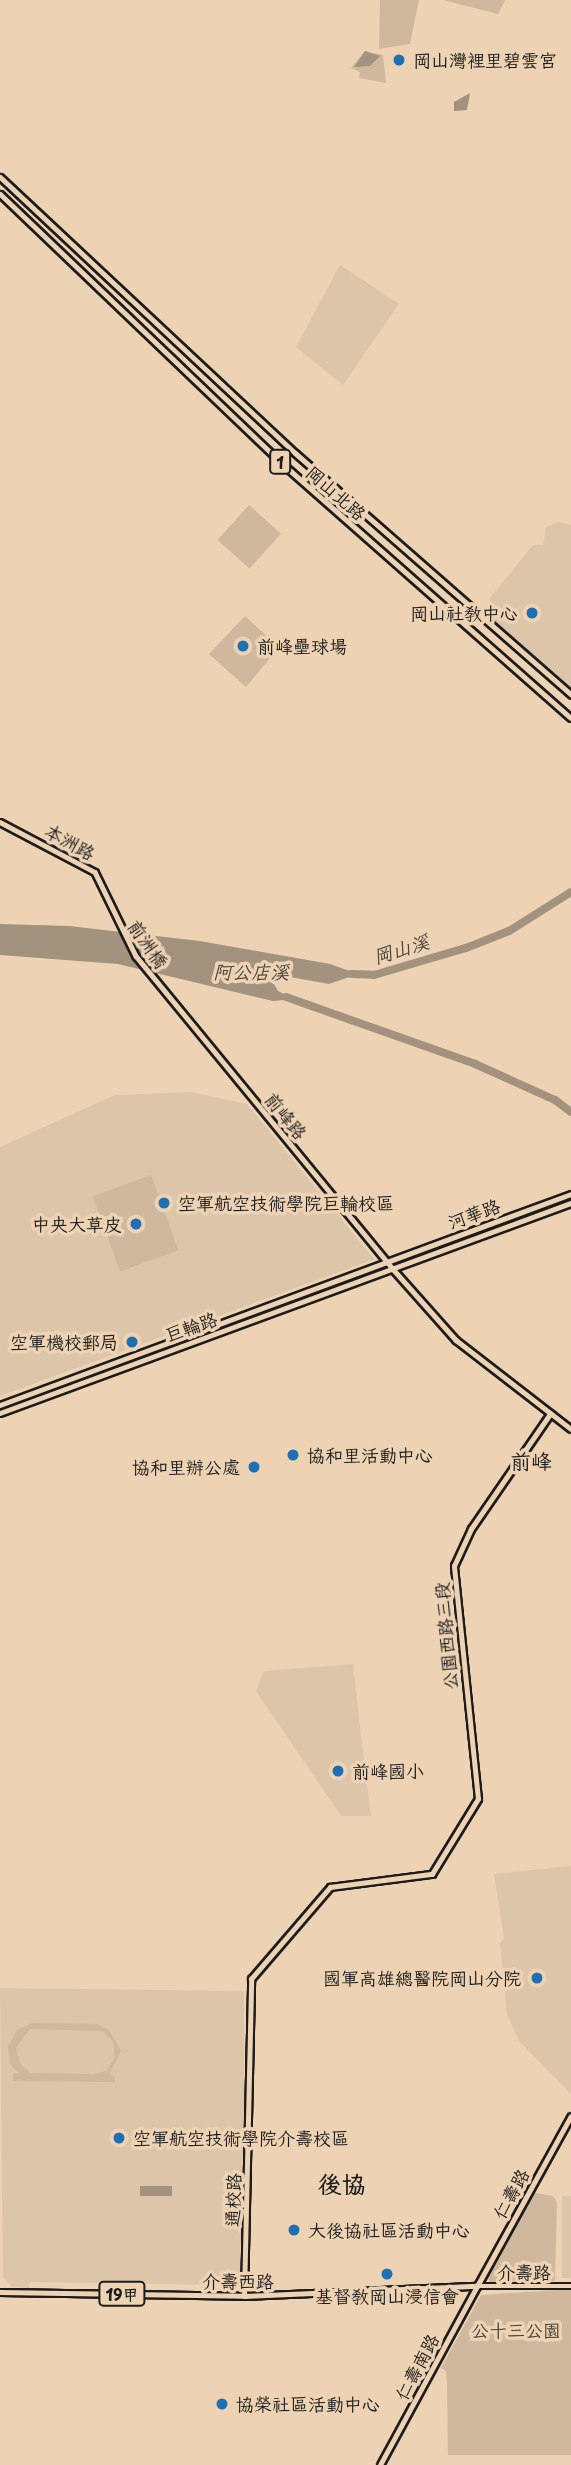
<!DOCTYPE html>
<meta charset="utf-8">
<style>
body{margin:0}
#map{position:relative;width:571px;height:2465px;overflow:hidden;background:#edd3b4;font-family:"Playpen Sans","LXGW WenKai TC",sans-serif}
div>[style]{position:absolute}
.built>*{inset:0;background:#ddc5a9;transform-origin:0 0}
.green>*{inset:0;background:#cfb89e;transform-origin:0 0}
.water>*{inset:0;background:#a2927e;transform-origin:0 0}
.river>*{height:8px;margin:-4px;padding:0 4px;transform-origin:4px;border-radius:4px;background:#a2927e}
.roads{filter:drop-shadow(2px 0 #1c1c1c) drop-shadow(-2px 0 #1c1c1c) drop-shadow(0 2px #1c1c1c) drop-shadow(0 -2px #1c1c1c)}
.tertiary>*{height:4.5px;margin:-2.25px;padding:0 2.25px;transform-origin:2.25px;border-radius:2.25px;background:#edd3b4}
.secondary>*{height:4.5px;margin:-2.25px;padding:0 2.25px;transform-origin:2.25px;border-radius:2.25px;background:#edd3b4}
.primary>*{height:5px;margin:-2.5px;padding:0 2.5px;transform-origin:2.5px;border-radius:2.5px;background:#edd3b4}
.dots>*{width:19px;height:19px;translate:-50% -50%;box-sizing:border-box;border:4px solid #edd3b4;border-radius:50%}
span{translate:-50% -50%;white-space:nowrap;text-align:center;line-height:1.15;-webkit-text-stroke:7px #edd3b4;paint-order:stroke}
.shield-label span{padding:2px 5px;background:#edd3b4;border:2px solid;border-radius:5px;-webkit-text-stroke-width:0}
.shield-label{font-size:16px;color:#1c1c1c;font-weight:700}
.poi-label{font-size:18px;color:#1c1c1c}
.left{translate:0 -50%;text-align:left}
.right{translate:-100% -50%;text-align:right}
.street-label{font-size:18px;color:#1c1c1c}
.park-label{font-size:18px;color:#49433c}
.water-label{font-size:19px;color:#4b453e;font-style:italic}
.quarter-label{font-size:21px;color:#1c1c1c}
.district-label{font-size:24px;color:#1c1c1c;font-weight:700}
</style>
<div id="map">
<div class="built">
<i style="clip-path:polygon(340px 265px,399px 304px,343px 385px,296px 347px)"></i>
<i style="clip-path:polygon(558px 522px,571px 525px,571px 691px,493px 620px,495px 606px,489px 599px,533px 545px,543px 545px,546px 527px)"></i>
<i style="clip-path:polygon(191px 1092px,247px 1104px,374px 1259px,0 1396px,0 1147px,115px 1095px)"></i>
<i style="clip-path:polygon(353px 1664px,360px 1727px,371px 1816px,341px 1816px,256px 1691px,264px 1671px)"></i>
<i style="clip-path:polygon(571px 1866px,571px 2094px,519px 2041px,507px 2014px,500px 1943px,504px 1938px,494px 1874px)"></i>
<i style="clip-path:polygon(0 1988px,244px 1991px,244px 2129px,238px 2140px,243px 2145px,240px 2279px,233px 2285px,30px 2282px,29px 2288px,12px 2287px,3px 2277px)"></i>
<i style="left:571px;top:2196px;width:82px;height:9px;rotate:90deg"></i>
</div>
<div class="green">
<i style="clip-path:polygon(380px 0,419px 0,410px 44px,379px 49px)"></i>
<i style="clip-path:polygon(443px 0,505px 0,498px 14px)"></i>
<i style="clip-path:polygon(365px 51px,383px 55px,386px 83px,359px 78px,360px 72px,351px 68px)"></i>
<i style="left:249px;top:505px;width:43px;height:47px;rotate:42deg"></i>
<i style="clip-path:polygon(245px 616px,269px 638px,272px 656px,246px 687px,209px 654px)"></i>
<i style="left:151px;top:1175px;width:80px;height:62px;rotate:70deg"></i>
<i style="clip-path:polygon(evenodd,32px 2023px,98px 2024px,109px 2030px,121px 2051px,109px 2075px,115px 2076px,115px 2082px,13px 2081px,13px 2073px,19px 2073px,10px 2064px,8px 2046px,17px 2030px,32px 2023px,30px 2029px,102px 2031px,113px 2041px,115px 2058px,106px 2071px,93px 2074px,30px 2073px,20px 2063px,16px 2048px,30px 2029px)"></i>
<i style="clip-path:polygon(530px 2192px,553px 2196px,557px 2202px,555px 2281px,490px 2282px,487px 2276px)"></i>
<i style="clip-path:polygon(571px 2289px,571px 2455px,448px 2455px,447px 2383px,446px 2371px,441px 2368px,481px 2295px)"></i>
</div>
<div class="water">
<i style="clip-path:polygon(365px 51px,380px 56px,370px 66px,354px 67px)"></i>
<i style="clip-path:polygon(470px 93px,467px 110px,454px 111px,454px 102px)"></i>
<i style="clip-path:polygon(0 924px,69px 926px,200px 941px,330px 964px,358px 974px,329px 984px,279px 975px,273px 982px,278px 991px,294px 999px,273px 1001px,118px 964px,0 955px)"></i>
<i style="left:140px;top:2186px;width:32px;height:10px"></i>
</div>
<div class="river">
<i style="left:351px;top:974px;width:23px;rotate:2deg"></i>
<i style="left:374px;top:975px;width:96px;rotate:-16.4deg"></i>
<i style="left:466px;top:948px;width:46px;rotate:-21.6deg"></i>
<i style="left:509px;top:931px;width:73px;rotate:-32.2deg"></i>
<i style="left:286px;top:997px;width:201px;rotate:19.5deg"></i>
<i style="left:475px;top:1064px;width:88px;rotate:24.2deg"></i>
<i style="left:555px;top:1100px;width:20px;rotate:37deg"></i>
</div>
<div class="roads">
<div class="tertiary">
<i style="left:0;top:1405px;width:609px;rotate:-20.28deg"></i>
<i style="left:0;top:1413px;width:608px;rotate:-20.19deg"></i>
<i style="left:244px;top:2296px;width:317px;rotate:-88.7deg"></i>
<i style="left:251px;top:1979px;width:121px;rotate:-49.3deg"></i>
<i style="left:330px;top:1887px;width:103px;rotate:-7.3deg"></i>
<i style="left:432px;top:1874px;width:88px;rotate:-58.5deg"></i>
<i style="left:478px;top:1799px;width:234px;rotate:-95.9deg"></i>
<i style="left:454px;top:1566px;width:41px;rotate:-65.3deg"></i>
<i style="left:471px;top:1529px;width:140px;rotate:-55.5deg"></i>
<i style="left:380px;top:2465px;width:204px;rotate:-61.5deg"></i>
</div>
<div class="secondary">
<i style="left:0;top:822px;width:107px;rotate:27.8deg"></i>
<i style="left:95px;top:872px;width:93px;rotate:64deg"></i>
<i style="left:136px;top:956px;width:405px;rotate:50.6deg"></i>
<i style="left:393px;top:1269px;width:95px;rotate:48.4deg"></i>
<i style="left:456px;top:1340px;width:145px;rotate:37.7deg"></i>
<i style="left:477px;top:2286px;width:94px"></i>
</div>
<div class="primary">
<i style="left:0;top:177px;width:404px;rotate:43.1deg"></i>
<i style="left:295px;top:453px;width:367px;rotate:41.2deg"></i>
<i style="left:0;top:194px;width:385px;rotate:43.7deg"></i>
<i style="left:278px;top:460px;width:390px;rotate:41.4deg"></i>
<i style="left:0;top:2292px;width:244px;rotate:0.9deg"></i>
<i style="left:244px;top:2296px;width:233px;rotate:-2.5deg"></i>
<i style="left:477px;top:2286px;width:194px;rotate:-61.1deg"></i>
</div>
</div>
<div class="dots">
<i style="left:399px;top:60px;background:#1f6fb2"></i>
<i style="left:532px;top:613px;background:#1f6fb2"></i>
<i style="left:243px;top:646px;background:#1f6fb2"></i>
<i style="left:164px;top:1203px;background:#1f6fb2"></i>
<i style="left:136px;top:1224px;background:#1f6fb2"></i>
<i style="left:132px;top:1342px;background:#1f6fb2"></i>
<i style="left:293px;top:1455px;background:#1f6fb2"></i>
<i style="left:254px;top:1467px;background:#1f6fb2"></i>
<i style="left:338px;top:1771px;background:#1f6fb2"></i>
<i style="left:537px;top:1978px;background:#1f6fb2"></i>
<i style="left:119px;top:2138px;background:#1f6fb2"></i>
<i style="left:294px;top:2230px;background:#1f6fb2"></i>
<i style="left:387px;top:2274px;background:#1f6fb2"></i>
<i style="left:222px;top:2404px;background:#1f6fb2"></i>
</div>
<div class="shield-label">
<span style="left:280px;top:462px">1</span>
<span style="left:122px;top:2294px">19甲</span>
</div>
<div class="poi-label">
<span class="left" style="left:413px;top:60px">岡山灣裡里碧雲宮</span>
<span class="right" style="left:518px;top:613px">岡山社教中心</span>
<span class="left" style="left:257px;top:646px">前峰壘球場</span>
<span class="left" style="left:178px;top:1203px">空軍航空技術學院巨輪校區</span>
<span class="right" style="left:122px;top:1224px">中央大草皮</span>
<span class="right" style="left:118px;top:1342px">空軍機校郵局</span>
<span class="left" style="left:307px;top:1455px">協和里活動中心</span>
<span class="right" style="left:240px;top:1467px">協和里辦公處</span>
<span class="left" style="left:352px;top:1771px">前峰國小</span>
<span class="right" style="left:521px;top:1978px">國軍高雄總醫院岡山分院</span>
<span class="left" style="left:133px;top:2138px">空軍航空技術學院介壽校區</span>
<span class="left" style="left:308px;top:2230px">大後協社區活動中心</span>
<span style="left:387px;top:2296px">基督教岡山浸信會</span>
<span class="left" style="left:236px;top:2404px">協榮社區活動中心</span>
</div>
<div class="street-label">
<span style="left:336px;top:493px;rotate:41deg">岡山北路</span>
<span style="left:70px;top:842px;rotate:29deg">本洲路</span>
<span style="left:148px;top:944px;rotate:55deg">前洲橋</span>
<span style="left:286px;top:1116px;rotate:51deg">前峰路</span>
<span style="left:474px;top:1214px;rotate:-20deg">河華路</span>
<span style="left:191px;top:1327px;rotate:-19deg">巨輪路</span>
<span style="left:446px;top:1636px;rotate:-95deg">公園西路三段</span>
<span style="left:511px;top:2194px;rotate:-61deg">仁壽路</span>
<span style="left:233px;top:2200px;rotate:-88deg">通校路</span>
<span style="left:524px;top:2272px">介壽路</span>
<span style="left:238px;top:2281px">介壽西路</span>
<span style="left:417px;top:2367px;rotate:-62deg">仁壽南路</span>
</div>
<div class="park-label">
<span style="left:516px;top:2330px">公十三公園</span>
</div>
<div class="water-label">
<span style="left:401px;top:949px;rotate:-17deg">岡山溪</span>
<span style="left:251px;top:972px">阿公店溪</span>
</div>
<div class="quarter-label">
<span style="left:531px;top:1460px">前峰</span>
</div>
<div class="district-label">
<span style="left:342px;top:2184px">後協</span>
</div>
</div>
